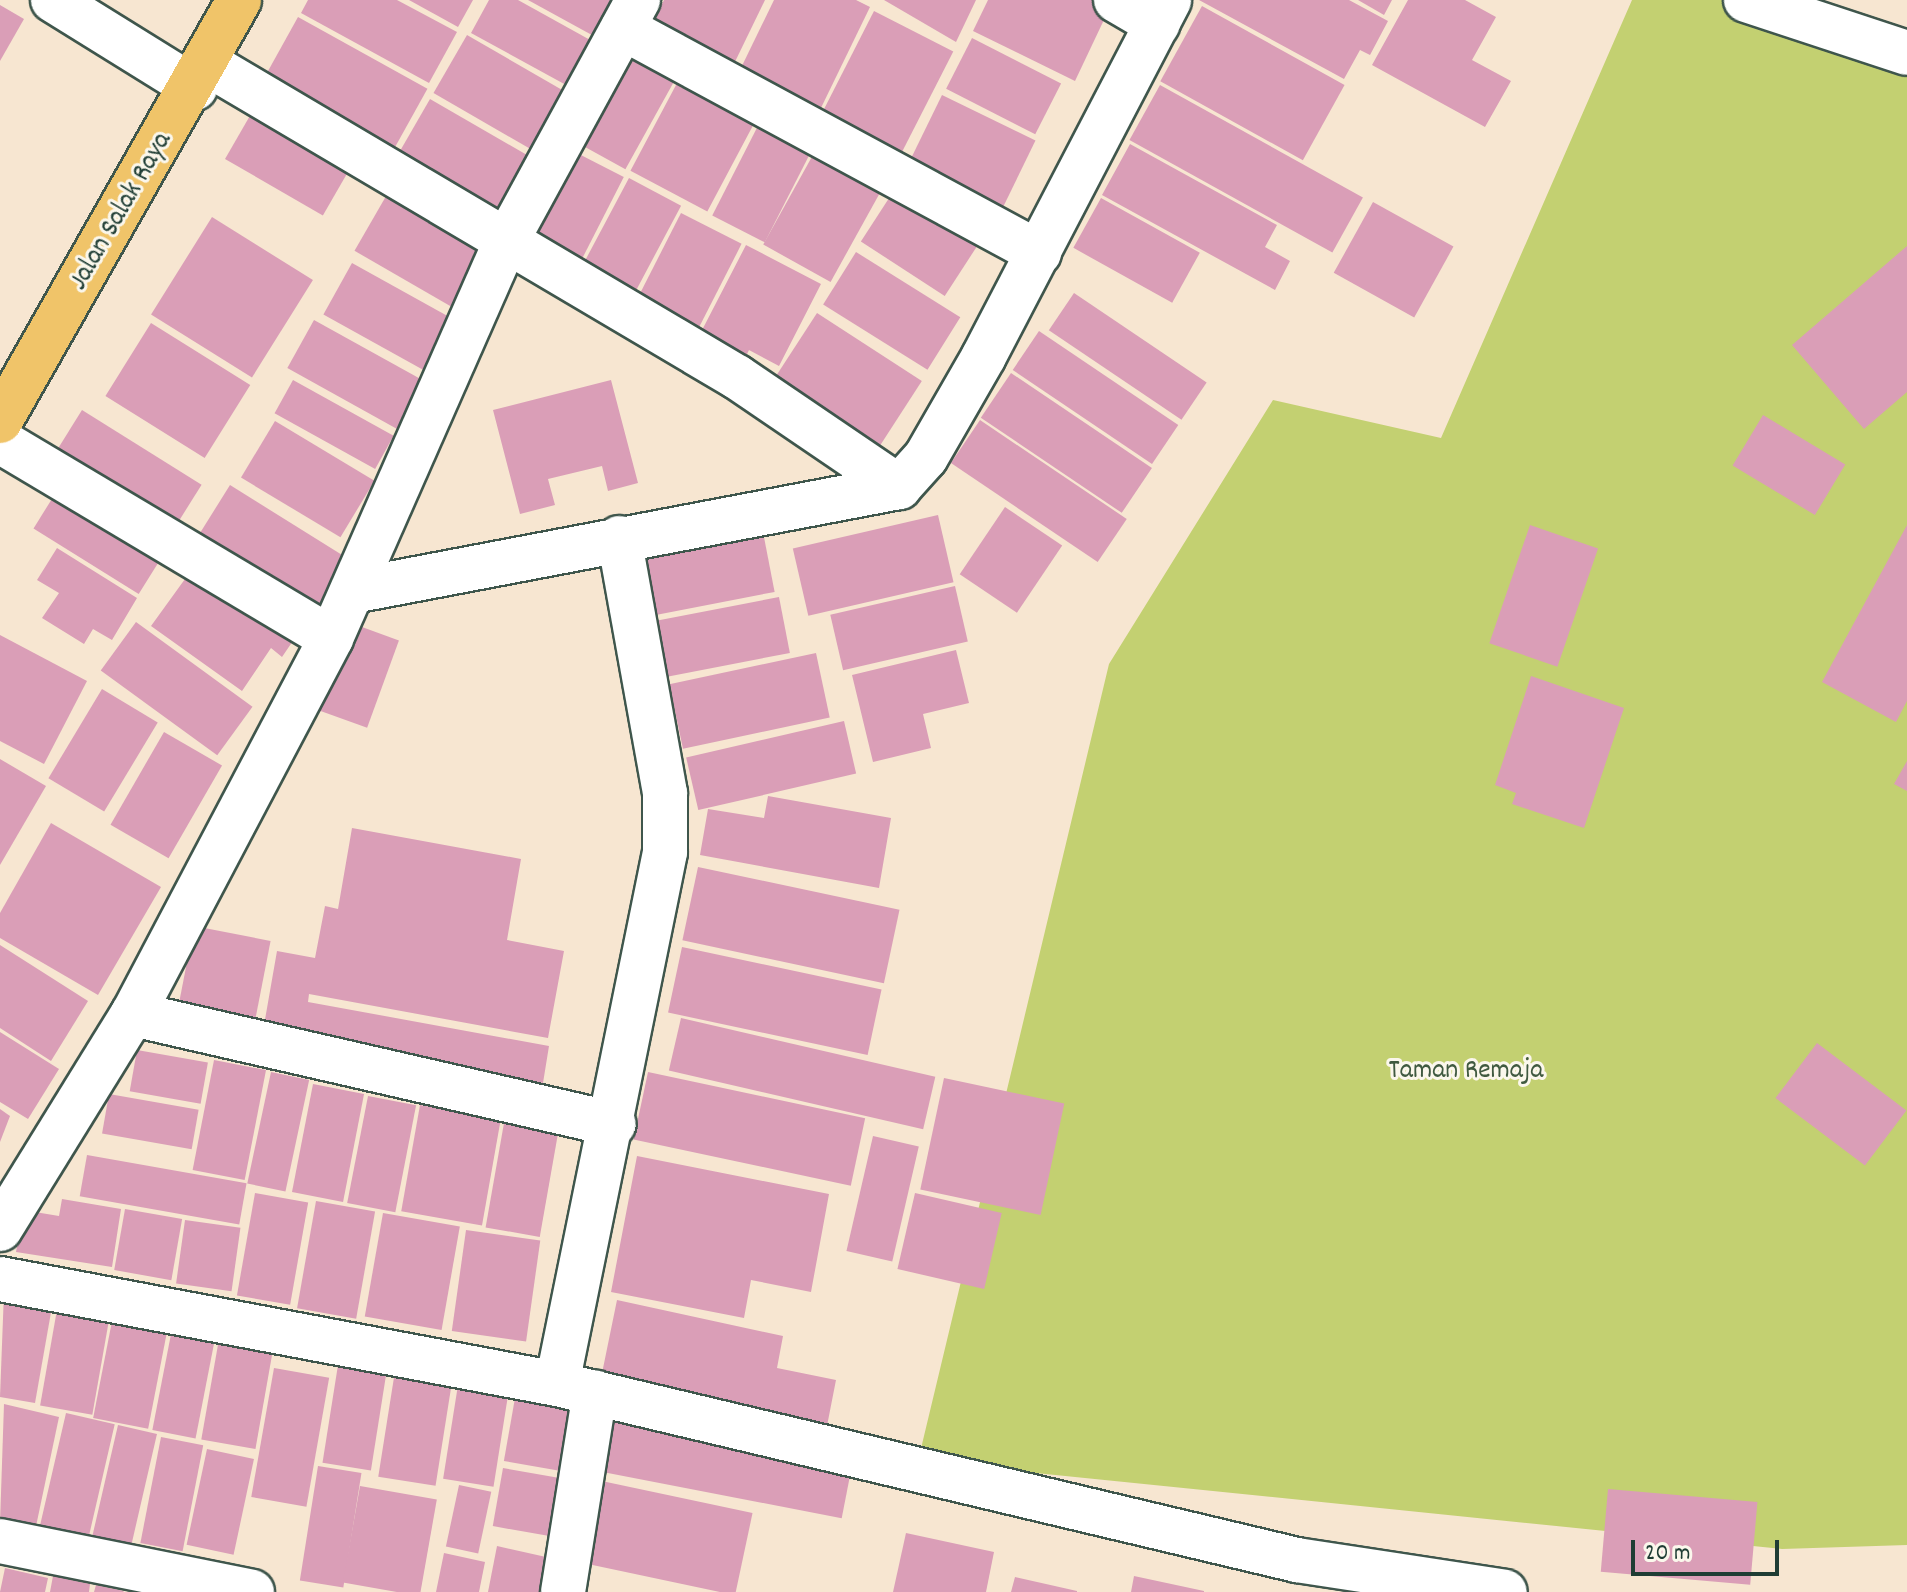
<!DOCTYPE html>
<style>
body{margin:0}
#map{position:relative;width:1907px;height:1592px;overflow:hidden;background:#f7e6d1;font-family:Dekko,sans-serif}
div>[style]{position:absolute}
.green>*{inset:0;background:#c3d071}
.building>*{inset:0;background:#da9eb7;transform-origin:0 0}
.roads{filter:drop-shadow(2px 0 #3f564c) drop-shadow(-2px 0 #3f564c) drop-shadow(0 2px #3f564c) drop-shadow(0 -2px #3f564c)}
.minor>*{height:44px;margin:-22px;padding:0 22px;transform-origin:22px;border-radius:22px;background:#fff}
.major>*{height:44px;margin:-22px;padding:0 22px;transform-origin:22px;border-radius:22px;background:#f0c469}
span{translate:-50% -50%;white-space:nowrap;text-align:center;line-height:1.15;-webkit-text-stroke:6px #fbf7ec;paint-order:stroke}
.street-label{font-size:28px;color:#1f3d34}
.park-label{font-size:28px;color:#405a40}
.scale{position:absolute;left:1631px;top:1540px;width:148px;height:36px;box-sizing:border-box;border:4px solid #1f3d34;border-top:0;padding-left:10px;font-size:24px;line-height:28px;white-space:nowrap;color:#1f3d34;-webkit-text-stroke:6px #fbf7ec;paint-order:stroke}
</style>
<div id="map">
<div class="green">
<i style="clip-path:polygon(1632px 0,1722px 0,1907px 63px,1907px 1545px,1782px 1549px,918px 1461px,1109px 664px,1273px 400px,1441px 438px)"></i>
</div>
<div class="building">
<i style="clip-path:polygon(308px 0,397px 0,457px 32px,429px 83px,301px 13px)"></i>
<i style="clip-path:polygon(409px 0,473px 0,458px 27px)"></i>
<i style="clip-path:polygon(489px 0,518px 0,601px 46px,577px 91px,471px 33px)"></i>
<i style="clip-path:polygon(528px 0,611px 0,620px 5px,601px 40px)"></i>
<i style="clip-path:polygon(664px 0,765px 0,731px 70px,649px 29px)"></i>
<i style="clip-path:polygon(774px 0,856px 0,870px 7px,819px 112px,739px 72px)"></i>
<i style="clip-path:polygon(884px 0,976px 0,956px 42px)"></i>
<i style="clip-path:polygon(988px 0,1101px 0,1111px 5px,1075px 81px,973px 31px)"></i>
<i style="clip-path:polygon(1199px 0,1349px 0,1388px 21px,1370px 55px,1360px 50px,1344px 79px)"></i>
<i style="clip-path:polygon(1358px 0,1392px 0,1384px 15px)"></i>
<i style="clip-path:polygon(1408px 0,1465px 0,1496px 17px,1472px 60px,1511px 81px,1485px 127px,1372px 65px)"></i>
<i style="clip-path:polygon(0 5px,24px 19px,0 61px)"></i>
<i style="left:1202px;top:6px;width:163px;height:86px;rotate:29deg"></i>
<i style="left:874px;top:11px;width:89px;height:115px;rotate:27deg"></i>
<i style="left:298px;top:17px;width:148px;height:81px;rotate:29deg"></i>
<i style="left:467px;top:35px;width:125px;height:67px;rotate:30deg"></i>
<i style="left:972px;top:38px;width:100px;height:57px;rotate:27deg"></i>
<i style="left:628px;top:45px;width:58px;height:110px;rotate:29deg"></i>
<i style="left:684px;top:70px;width:87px;height:114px;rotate:28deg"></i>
<i style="left:1160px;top:85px;width:232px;height:63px;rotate:29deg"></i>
<i style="left:942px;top:95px;width:104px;height:78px;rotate:26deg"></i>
<i style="left:430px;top:99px;width:125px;height:77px;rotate:30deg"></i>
<i style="left:259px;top:100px;width:113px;height:68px;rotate:30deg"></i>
<i style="left:764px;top:114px;width:59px;height:114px;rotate:27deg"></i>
<i style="left:819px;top:144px;width:77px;height:115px;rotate:29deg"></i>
<i style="clip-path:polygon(1130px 144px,1277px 225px,1265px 247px,1290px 261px,1275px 290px,1102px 195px)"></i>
<i style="left:573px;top:151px;width:57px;height:104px;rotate:27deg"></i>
<i style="left:629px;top:178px;width:59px;height:107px;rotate:28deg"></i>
<i style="left:389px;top:191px;width:122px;height:69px;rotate:30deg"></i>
<i style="left:893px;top:192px;width:100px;height:59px;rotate:33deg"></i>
<i style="left:1101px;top:198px;width:113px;height:57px;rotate:29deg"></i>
<i style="left:1373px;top:202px;width:92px;height:81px;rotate:29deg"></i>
<i style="left:681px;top:213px;width:68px;height:99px;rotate:27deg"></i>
<i style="left:212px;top:217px;width:119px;height:115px;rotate:32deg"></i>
<i style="clip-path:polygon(746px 245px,821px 284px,779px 366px,749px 350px,744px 360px,699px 336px)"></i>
<i style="clip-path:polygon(1907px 246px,1907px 392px,1864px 429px,1792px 345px)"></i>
<i style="left:856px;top:252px;width:123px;height:62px;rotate:32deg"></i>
<i style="left:352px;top:263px;width:119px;height:59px;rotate:29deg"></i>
<i style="left:1074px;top:293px;width:160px;height:45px;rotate:34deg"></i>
<i style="left:817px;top:313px;width:125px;height:77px;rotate:33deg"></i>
<i style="left:314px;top:320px;width:126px;height:55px;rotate:29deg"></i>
<i style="left:151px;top:323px;width:117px;height:86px;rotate:32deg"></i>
<i style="left:1039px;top:331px;width:168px;height:47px;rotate:34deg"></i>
<i style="left:1011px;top:373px;width:170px;height:54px;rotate:34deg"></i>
<i style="left:293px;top:380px;width:115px;height:38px;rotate:29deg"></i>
<i style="clip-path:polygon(611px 380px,638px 483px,608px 491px,602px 466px,548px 479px,555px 505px,520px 514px,493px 410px)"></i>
<i style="left:82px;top:410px;width:141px;height:60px;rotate:32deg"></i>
<i style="left:1763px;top:415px;width:96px;height:59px;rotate:31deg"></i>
<i style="left:980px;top:420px;width:177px;height:52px;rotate:34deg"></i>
<i style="left:275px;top:421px;width:116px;height:66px;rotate:31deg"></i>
<i style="left:230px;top:485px;width:145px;height:66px;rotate:32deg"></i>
<i style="left:60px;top:486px;width:124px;height:50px;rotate:32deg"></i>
<i style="left:1005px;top:507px;width:69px;height:81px;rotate:34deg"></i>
<i style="left:938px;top:515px;width:69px;height:149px;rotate:77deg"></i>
<i style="left:1530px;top:525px;width:72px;height:125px;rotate:19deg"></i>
<i style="clip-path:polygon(1907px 525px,1907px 701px,1896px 722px,1822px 682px)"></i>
<i style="left:763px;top:532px;width:61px;height:125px;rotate:79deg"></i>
<i style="clip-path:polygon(57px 548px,137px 598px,112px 640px,93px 629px,84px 644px,42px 618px,59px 593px,37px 580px)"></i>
<i style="clip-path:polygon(198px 561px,299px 632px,282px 657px,271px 648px,242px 691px,151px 626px)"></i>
<i style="left:955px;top:586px;width:57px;height:128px;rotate:77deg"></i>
<i style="left:779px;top:597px;width:57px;height:129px;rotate:79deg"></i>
<i style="left:136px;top:622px;width:144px;height:60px;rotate:36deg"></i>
<i style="left:351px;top:623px;width:51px;height:93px;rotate:20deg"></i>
<i style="clip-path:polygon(0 635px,87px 681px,44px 764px,0 741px)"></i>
<i style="clip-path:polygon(956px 650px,969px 703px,923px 714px,931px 748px,873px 762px,852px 675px)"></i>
<i style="left:816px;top:653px;width:66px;height:150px;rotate:78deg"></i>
<i style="clip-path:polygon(1531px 676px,1624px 708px,1584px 828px,1512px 804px,1516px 793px,1495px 785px)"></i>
<i style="left:102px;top:689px;width:65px;height:104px;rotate:31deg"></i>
<i style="left:844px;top:721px;width:54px;height:162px;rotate:77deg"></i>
<i style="left:164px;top:732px;width:67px;height:107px;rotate:30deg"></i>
<i style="clip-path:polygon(0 759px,46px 786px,0 865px)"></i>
<i style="clip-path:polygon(1907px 761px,1907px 791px,1894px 784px)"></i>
<i style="clip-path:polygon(768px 796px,891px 818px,879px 888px,700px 855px,708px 809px,764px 818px)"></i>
<i style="clip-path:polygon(51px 823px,161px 887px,98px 995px,0 938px,0 913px)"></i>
<i style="clip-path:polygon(352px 828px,521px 859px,507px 940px,564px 951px,548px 1038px,309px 994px,308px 1002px,549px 1046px,543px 1083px,263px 1031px,277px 951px,315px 958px,325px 906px,338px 909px)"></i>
<i style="left:698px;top:867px;width:206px;height:75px;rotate:12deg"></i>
<i style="left:194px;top:926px;width:78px;height:82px;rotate:11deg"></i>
<i style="clip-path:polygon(0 945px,88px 1001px,51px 1061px,0 1028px)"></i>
<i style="left:682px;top:947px;width:204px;height:67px;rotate:12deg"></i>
<i style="left:681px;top:1018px;width:261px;height:54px;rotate:13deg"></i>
<i style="clip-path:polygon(0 1032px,59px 1069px,28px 1119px,0 1102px)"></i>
<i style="left:1817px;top:1043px;width:112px;height:69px;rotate:37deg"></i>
<i style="left:137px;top:1050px;width:72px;height:42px;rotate:10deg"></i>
<i style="left:214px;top:1060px;width:53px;height:112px;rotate:11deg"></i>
<i style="left:271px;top:1072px;width:39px;height:114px;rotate:12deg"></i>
<i style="left:648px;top:1072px;width:222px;height:69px;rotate:12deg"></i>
<i style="left:944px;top:1078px;width:123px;height:114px;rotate:12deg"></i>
<i style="left:313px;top:1084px;width:52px;height:110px;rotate:11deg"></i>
<i style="left:109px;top:1094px;width:91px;height:40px;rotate:10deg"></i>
<i style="left:368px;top:1096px;width:49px;height:109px;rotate:11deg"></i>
<i style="left:420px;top:1105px;width:82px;height:108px;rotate:10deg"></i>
<i style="clip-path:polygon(0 1109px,10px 1116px,0 1142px)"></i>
<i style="left:504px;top:1123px;width:55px;height:106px;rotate:10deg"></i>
<i style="left:873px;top:1136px;width:47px;height:118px;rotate:13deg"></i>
<i style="left:87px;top:1155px;width:162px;height:42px;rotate:10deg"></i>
<i style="clip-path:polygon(637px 1156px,829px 1194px,811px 1292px,751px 1280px,744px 1318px,611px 1292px)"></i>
<i style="left:255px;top:1193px;width:54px;height:104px;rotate:10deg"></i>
<i style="left:915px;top:1193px;width:89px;height:78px;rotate:13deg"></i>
<i style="clip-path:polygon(62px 1199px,121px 1209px,112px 1267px,16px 1252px,23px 1210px,59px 1216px)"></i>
<i style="left:316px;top:1201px;width:60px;height:109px;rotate:10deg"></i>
<i style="left:125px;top:1209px;width:58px;height:62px;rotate:10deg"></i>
<i style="left:383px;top:1213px;width:78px;height:105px;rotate:10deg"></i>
<i style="left:185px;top:1220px;width:56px;height:64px;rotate:8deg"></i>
<i style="left:466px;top:1230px;width:75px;height:102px;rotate:8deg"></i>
<i style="clip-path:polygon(4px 1292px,53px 1301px,35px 1403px,0 1397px)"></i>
<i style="clip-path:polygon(617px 1300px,783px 1336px,777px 1368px,836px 1380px,826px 1431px,600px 1383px)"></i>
<i style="left:58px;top:1304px;width:53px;height:103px;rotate:10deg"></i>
<i style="left:113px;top:1316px;width:56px;height:104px;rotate:11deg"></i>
<i style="left:172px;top:1329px;width:44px;height:103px;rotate:11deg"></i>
<i style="left:219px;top:1339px;width:55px;height:102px;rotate:10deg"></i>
<i style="left:338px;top:1365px;width:49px;height:99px;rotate:9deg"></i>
<i style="left:274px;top:1368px;width:56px;height:131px;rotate:10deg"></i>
<i style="left:395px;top:1371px;width:58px;height:107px;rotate:9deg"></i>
<i style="left:458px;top:1385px;width:51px;height:95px;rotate:9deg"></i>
<i style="left:515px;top:1398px;width:68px;height:64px;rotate:10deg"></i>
<i style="clip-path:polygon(4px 1404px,59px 1417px,35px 1531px,0 1523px)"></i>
<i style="left:604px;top:1410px;width:254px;height:61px;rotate:11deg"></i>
<i style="left:66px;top:1413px;width:50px;height:119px;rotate:13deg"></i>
<i style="left:118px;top:1425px;width:40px;height:119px;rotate:13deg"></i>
<i style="left:161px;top:1437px;width:43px;height:108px;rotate:11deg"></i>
<i style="left:207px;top:1449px;width:48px;height:98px;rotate:12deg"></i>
<i style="left:318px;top:1466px;width:44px;height:116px;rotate:9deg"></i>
<i style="left:503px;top:1468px;width:72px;height:59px;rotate:10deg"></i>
<i style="left:597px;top:1480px;width:159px;height:84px;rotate:12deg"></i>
<i style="left:459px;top:1485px;width:33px;height:63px;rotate:12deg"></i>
<i style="left:360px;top:1486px;width:78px;height:98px;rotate:10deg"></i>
<i style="left:1608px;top:1489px;width:150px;height:83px;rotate:5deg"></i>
<i style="clip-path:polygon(906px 1533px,994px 1552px,986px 1592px,893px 1592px)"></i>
<i style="clip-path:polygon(497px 1546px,555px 1559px,548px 1592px,488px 1592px)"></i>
<i style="clip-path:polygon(444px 1553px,485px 1562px,479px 1592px,436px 1592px)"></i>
<i style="clip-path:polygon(5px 1568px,48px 1578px,45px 1592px,0 1592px)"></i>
<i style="clip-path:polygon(53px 1576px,90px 1584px,89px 1592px,50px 1592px)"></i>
<i style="clip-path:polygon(1134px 1576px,1204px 1591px,1204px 1592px,1131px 1592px)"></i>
<i style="clip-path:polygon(1015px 1577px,1077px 1591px,1077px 1592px,1011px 1592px)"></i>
<i style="clip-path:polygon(96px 1585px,124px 1591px,123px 1592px,94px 1592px)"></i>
</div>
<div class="roads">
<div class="minor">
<i style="left:53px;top:0;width:167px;rotate:31.8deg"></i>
<i style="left:1116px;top:0;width:48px;rotate:30.3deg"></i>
<i style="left:1746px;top:0;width:169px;rotate:18.2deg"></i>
<i style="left:623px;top:28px;width:473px;rotate:28.4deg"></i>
<i style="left:206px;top:63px;width:617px;rotate:30.6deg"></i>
<i style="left:737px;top:377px;width:196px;rotate:34.2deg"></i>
<i style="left:0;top:441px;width:385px;rotate:30.8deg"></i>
<i style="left:353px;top:591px;width:556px;rotate:-10.78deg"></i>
<i style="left:899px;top:487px;width:40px;rotate:-48deg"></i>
<i style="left:926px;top:457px;width:116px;rotate:-60.1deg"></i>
<i style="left:984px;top:356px;width:401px;rotate:-62.5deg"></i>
<i style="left:133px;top:1014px;width:493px;rotate:12.9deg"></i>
<i style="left:0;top:1229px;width:253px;rotate:-58.3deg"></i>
<i style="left:133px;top:1014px;width:425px;rotate:-62.2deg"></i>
<i style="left:331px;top:638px;width:433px;rotate:-66.2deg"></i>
<i style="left:506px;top:242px;width:276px;rotate:-61.4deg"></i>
<i style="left:0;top:1279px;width:567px;rotate:10.68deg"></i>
<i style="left:557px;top:1384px;width:761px;rotate:13.38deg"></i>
<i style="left:1297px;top:1560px;width:210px;rotate:8.7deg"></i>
<i style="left:557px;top:1384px;width:543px;rotate:-78.52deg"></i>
<i style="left:665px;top:852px;width:59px;rotate:-90deg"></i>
<i style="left:665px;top:793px;width:259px;rotate:-100.2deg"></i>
<i style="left:0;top:1541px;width:257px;rotate:11.4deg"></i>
<i style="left:563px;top:1592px;width:202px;rotate:-80.9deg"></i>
</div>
<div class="major">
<i style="left:0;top:421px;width:484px;rotate:-60.4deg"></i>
</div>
</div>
<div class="street-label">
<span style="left:122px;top:212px;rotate:-60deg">Jalan Salak Raya</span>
</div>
<div class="park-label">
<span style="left:1466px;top:1072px">Taman Remaja</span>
</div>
<div class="scale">20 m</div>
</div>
